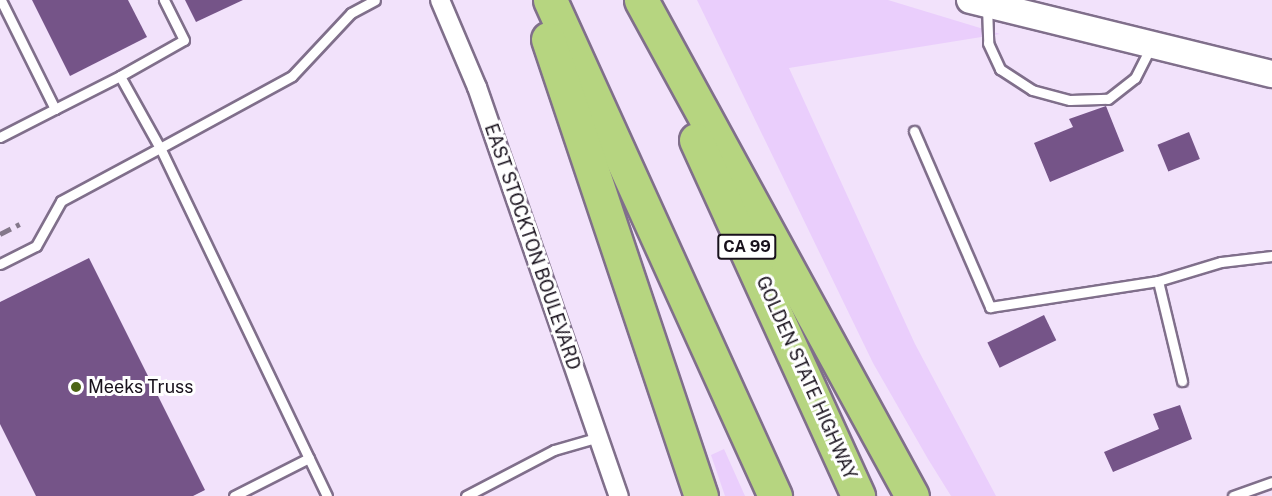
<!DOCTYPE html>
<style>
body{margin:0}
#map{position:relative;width:1272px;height:496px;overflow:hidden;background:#f2e2fb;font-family:"Public Sans",sans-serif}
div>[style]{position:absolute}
.green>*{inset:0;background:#eacefc}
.building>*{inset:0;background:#755488;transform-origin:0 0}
.roads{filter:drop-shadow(2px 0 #806f8b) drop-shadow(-2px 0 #806f8b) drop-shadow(0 2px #806f8b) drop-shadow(0 -2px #806f8b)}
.lane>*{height:9px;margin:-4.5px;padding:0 4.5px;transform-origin:4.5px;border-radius:4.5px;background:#fff}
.street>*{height:18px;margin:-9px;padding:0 9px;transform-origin:9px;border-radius:9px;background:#fff}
.secondary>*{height:26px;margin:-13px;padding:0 13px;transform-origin:13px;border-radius:13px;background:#fff}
.highway>*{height:33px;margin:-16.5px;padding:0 16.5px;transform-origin:16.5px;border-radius:16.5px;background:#b6d580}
.rail>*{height:4.5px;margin-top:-2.25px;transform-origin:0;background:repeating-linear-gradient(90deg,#84788a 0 12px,transparent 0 18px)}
.dots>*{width:16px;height:16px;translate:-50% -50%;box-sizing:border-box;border:3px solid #fff;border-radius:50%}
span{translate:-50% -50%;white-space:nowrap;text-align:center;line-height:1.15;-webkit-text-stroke:6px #fff;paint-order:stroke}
.shield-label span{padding:2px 4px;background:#fff;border:2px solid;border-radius:4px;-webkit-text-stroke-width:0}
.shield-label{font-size:16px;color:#18111c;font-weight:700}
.street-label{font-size:18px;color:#18111c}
.poi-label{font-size:18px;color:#18111c}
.left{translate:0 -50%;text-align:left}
</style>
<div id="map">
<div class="green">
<i style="clip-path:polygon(697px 0,888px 0,1000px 34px,789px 68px,915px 344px,996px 496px,951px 496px,928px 459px,873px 363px)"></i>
<i style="clip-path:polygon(724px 449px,745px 496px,725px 496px,711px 455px)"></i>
</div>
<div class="building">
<i style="clip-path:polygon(32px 0,128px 0,147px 37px,70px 76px)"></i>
<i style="clip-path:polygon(185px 0,243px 0,196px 22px)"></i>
<i style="clip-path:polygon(1106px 106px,1124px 151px,1050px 182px,1034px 143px,1073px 127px,1069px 119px)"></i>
<i style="left:1189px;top:132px;width:29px;height:34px;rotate:68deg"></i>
<i style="clip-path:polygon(89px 258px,205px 490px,193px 496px,36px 496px,0 424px,0 302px)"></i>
<i style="left:1044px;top:315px;width:28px;height:63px;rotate:64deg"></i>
<i style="clip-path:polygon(1180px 405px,1192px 439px,1113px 472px,1104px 452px,1159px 429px,1153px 414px)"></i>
</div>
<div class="roads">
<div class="lane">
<i style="left:987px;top:6px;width:37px;rotate:88deg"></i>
<i style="left:988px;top:43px;width:29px;rotate:65deg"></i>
<i style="left:1000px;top:69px;width:38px;rotate:33deg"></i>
<i style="left:1032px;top:90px;width:39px;rotate:15deg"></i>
<i style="left:1070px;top:100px;width:38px;rotate:-2deg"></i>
<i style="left:1108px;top:99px;width:34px;rotate:-38deg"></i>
<i style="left:1135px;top:78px;width:35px;rotate:-63deg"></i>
<i style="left:120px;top:76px;width:73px;rotate:-29.4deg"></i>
<i style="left:184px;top:40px;width:45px;rotate:-116.6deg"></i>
<i style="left:914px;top:131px;width:192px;rotate:66.6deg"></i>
<i style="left:990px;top:307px;width:170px;rotate:-8.8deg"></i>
<i style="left:1158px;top:281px;width:66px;rotate:-16.8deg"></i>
<i style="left:1221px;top:262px;width:51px;rotate:-6.7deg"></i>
<i style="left:0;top:137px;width:62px;rotate:-27deg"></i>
<i style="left:0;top:264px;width:40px;rotate:-26.6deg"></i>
<i style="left:36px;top:246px;width:51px;rotate:-60.9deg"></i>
<i style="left:61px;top:201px;width:112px;rotate:-28.2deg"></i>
<i style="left:160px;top:148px;width:82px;rotate:-119.1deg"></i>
<i style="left:120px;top:76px;width:73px;rotate:153.1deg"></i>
<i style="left:55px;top:109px;width:122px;rotate:-116.4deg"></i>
<i style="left:1158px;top:281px;width:103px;rotate:76.5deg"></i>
<i style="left:234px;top:496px;width:84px;rotate:-26.9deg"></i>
<i style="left:327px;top:496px;width:386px;rotate:-115.6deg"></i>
<i style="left:160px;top:148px;width:150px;rotate:-28.6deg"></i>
<i style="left:292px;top:76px;width:86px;rotate:-46.9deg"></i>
<i style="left:351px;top:13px;width:27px;rotate:-28deg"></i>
<i style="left:466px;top:496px;width:99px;rotate:-27.6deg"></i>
<i style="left:554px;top:450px;width:47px;rotate:-16.1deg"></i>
<i style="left:1233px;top:496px;width:41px;rotate:-19.7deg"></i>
</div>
<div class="street">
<i style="left:440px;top:0;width:95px;rotate:67deg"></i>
<i style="left:477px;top:87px;width:433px;rotate:70.9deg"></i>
</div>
<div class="secondary">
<i style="left:970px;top:0;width:311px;rotate:13.8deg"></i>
</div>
<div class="highway">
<i style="left:550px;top:0;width:545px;rotate:65.6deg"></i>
<i style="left:641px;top:0;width:565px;rotate:61.35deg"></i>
<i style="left:548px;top:39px;width:482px;rotate:71.5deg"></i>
<i style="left:696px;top:140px;width:391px;rotate:65.5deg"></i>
</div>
</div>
<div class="rail">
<i style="left:0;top:234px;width:22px;rotate:-27deg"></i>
</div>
<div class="dots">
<i style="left:76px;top:387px;background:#4c6514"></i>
</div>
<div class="shield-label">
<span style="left:747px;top:247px">CA 99</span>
</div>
<div class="street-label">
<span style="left:532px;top:247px;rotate:71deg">EAST STOCKTON BOULEVARD</span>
<span style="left:806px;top:378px;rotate:66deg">GOLDEN STATE HIGHWAY</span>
</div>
<div class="poi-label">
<span class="left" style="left:88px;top:387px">Meeks Truss</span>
</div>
</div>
